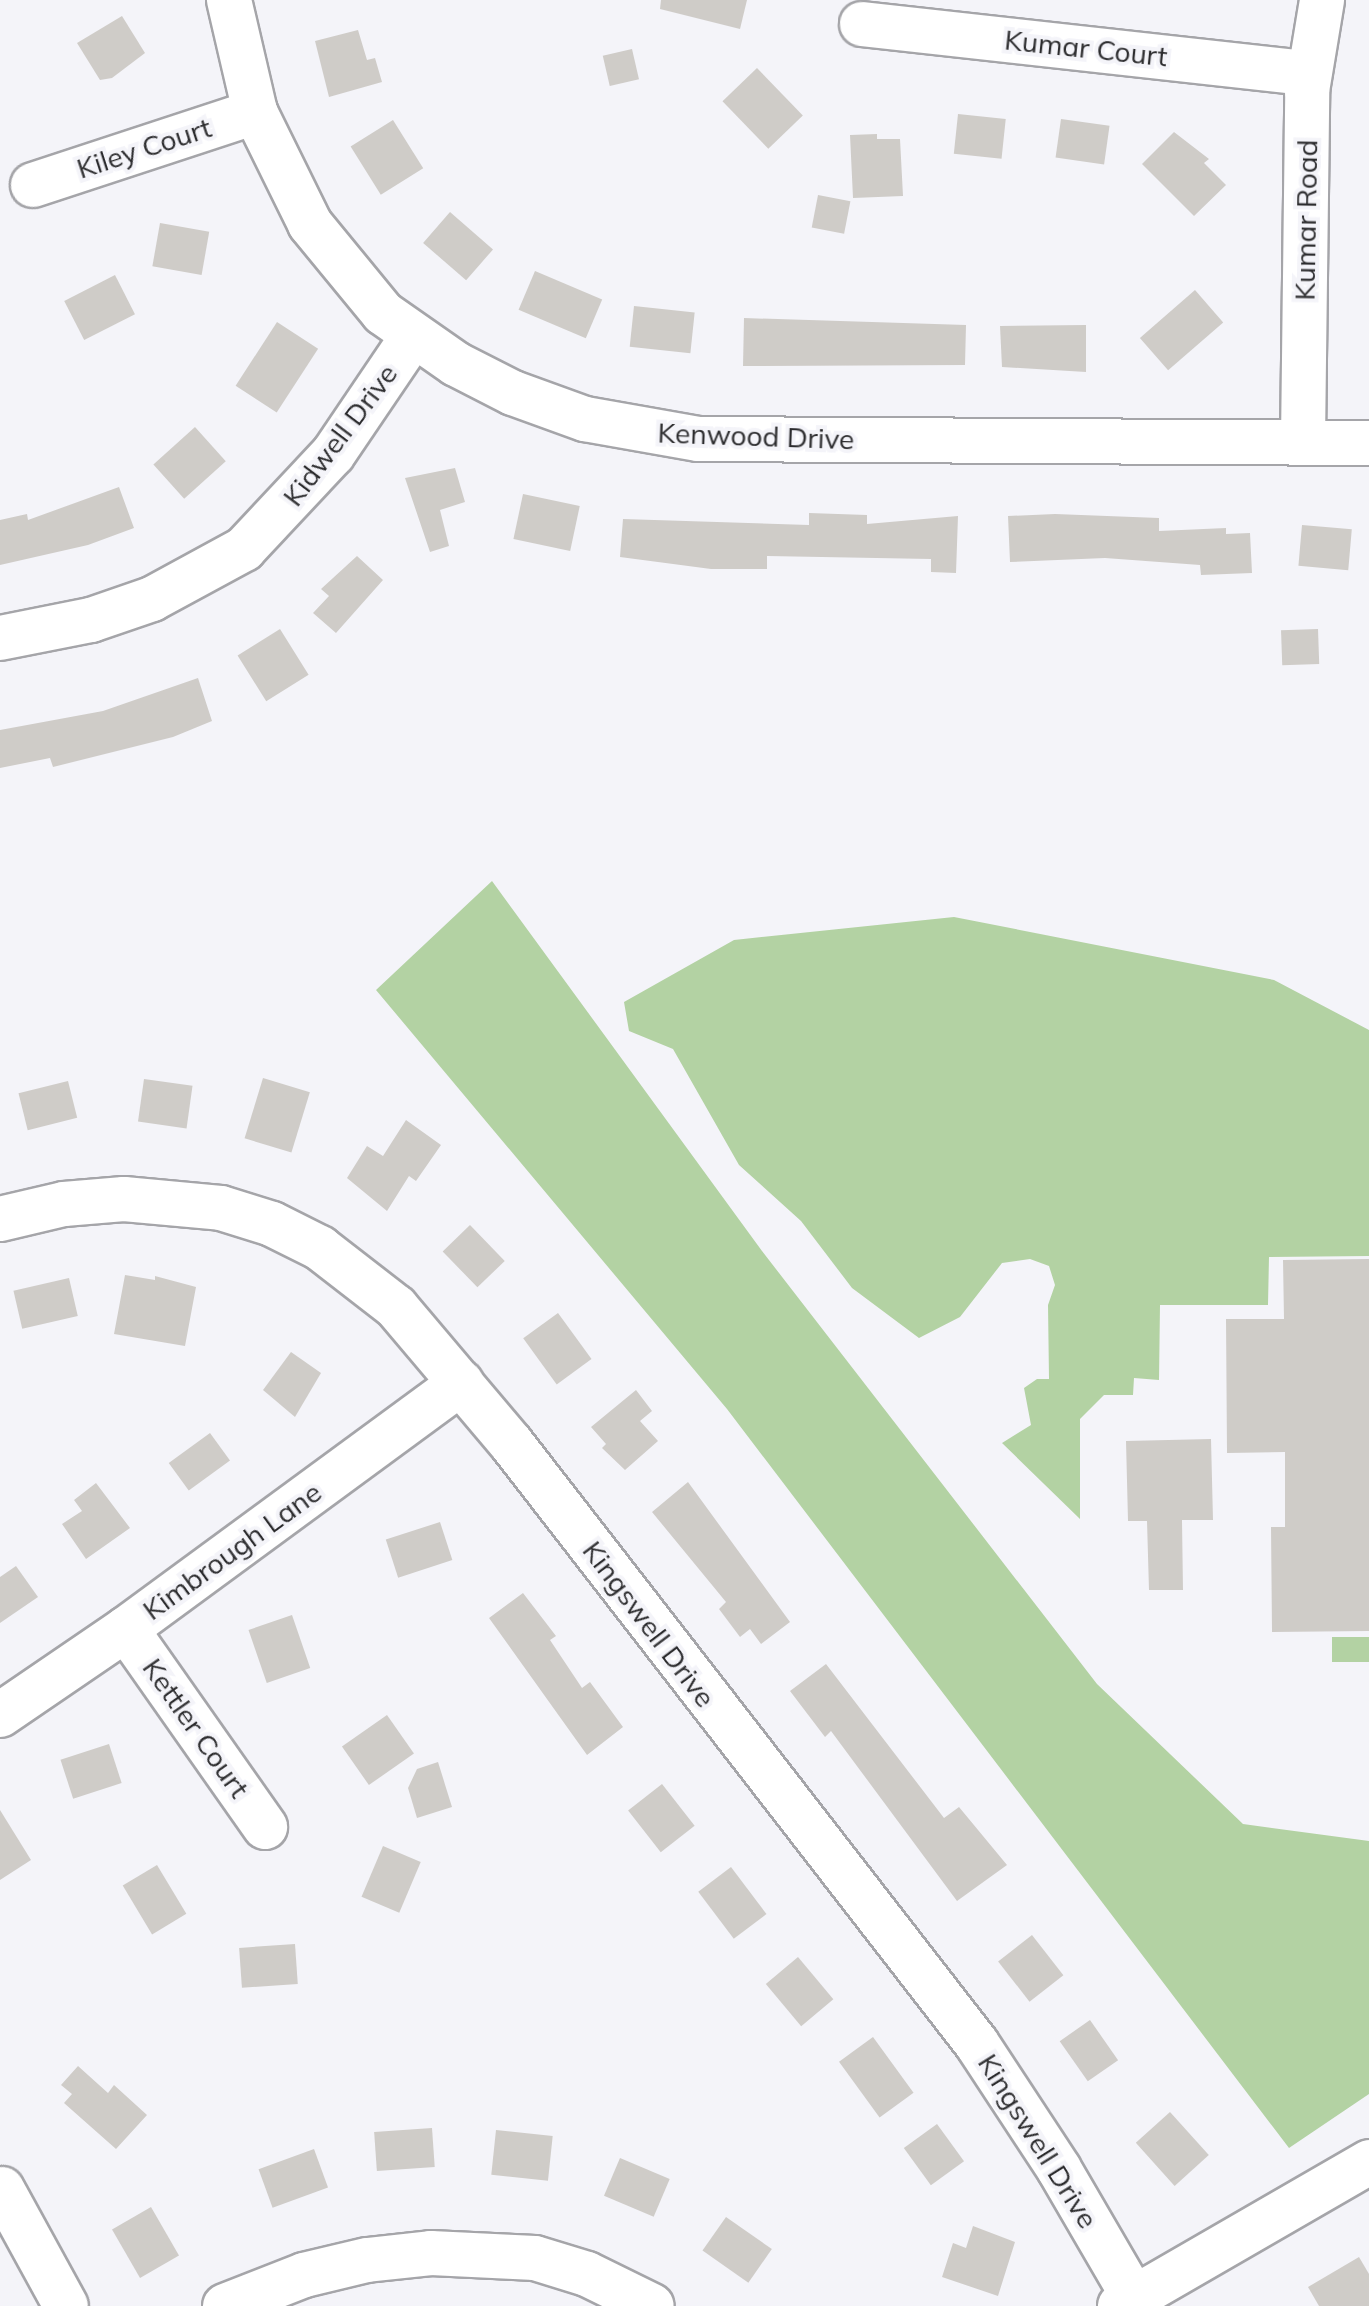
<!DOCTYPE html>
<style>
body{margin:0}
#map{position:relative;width:1369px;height:2306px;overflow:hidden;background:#f4f4f9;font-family:Mulish,sans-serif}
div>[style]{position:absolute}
.green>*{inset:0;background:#b3d2a3;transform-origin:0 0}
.building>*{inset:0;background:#cfccc8;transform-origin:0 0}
.roads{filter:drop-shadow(2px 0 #a5a5a9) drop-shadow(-2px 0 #a5a5a9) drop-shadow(0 2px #a5a5a9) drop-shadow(0 -2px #a5a5a9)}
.minor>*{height:44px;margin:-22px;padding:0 22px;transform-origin:22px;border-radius:22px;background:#fff}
span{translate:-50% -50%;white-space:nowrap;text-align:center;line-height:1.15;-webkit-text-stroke:8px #f4f4f9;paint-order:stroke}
.street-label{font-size:28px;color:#2c2c2e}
</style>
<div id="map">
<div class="green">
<i style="clip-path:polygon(492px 881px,762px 1251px,1097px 1684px,1243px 1824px,1369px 1841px,1369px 2094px,1289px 2148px,727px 1409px,376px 990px)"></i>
<i style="clip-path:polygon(954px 917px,1274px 980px,1369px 1030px,1369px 1256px,1269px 1257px,1268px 1305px,1160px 1305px,1159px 1380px,1134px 1378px,1133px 1395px,1104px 1395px,1080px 1419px,1080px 1519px,1002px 1443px,1031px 1425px,1024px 1388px,1037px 1379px,1049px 1379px,1048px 1305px,1055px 1285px,1049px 1266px,1030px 1259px,1002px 1263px,960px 1317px,919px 1338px,852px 1288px,801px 1221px,739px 1165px,673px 1049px,629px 1031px,624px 1002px,734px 940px)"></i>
<i style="left:1332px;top:1637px;width:37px;height:25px"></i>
</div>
<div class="building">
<i style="clip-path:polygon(661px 0,747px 0,740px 29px,660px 9px)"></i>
<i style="clip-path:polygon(122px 16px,145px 53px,112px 78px,100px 80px,77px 43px)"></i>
<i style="clip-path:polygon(358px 30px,367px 60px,375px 58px,382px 82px,329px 97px,315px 41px)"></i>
<i style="left:632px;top:49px;width:31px;height:30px;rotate:77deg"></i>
<i style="left:757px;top:68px;width:66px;height:48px;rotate:46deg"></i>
<i style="left:958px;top:114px;width:48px;height:40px;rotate:6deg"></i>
<i style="left:1061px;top:119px;width:49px;height:39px;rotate:8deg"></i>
<i style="left:393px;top:120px;width:57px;height:50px;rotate:58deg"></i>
<i style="clip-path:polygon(1174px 132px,1209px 159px,1204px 163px,1226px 185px,1194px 216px,1142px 164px)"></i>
<i style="clip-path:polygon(877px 134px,877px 139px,900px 139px,903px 196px,853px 198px,850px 135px)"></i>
<i style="left:818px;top:195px;width:33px;height:33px;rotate:11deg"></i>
<i style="left:450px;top:212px;width:57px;height:41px;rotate:41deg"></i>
<i style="left:160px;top:223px;width:50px;height:44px;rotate:10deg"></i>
<i style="left:535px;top:271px;width:73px;height:42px;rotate:23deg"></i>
<i style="left:115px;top:275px;width:44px;height:57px;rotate:63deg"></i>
<i style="left:1195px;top:290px;width:43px;height:73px;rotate:49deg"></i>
<i style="left:634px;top:306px;width:61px;height:41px;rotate:6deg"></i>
<i style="clip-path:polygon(744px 318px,966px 325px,965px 365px,743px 366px)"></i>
<i style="left:277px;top:322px;width:49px;height:76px;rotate:33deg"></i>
<i style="clip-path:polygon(1086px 325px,1086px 372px,1002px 367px,1000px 326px)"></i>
<i style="left:195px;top:427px;width:46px;height:56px;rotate:48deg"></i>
<i style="clip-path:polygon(455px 468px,465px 502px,440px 510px,449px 546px,430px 552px,405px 478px)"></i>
<i style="clip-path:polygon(119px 487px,134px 528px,88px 545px,0 565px,0 520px,27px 514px,28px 520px)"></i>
<i style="left:523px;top:494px;width:58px;height:46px;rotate:12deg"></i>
<i style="clip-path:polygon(809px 513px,867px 515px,867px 524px,958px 516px,956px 573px,931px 572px,931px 559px,767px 556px,767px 569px,711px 569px,620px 557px,623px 519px,809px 525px)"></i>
<i style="clip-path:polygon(1055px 514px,1159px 518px,1159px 531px,1226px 528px,1226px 534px,1250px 533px,1252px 573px,1201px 575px,1200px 565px,1105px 558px,1010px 562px,1008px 516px)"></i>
<i style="left:1302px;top:525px;width:50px;height:41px;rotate:5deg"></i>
<i style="clip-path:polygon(357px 556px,383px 580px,336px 633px,313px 613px,329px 596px,321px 589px)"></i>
<i style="left:280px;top:629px;width:54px;height:50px;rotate:58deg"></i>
<i style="left:1318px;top:629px;width:35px;height:37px;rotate:88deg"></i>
<i style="clip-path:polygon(198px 678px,212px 721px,173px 737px,53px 767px,50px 758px,0 768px,0 730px,103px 711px)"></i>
<i style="left:263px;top:1078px;width:49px;height:63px;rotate:17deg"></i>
<i style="left:144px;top:1079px;width:49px;height:43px;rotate:8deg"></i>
<i style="left:68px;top:1081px;width:38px;height:51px;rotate:76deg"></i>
<i style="clip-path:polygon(406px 1120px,441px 1145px,416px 1181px,409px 1176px,387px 1211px,347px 1178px,367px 1146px,383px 1156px)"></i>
<i style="left:470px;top:1225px;width:50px;height:38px;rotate:46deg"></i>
<i style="clip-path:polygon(1369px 1259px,1369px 1631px,1272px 1632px,1271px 1527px,1285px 1527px,1285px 1452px,1227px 1453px,1226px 1319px,1284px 1319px,1283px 1260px)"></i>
<i style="clip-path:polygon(125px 1275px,155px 1280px,155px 1276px,196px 1287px,185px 1346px,114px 1334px)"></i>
<i style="left:69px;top:1278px;width:39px;height:57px;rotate:77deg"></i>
<i style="left:558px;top:1313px;width:57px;height:43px;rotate:54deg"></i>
<i style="clip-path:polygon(291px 1352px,321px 1373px,295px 1417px,263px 1390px)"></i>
<i style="clip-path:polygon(636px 1390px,652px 1411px,640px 1421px,658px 1441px,625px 1470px,602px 1448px,606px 1444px,591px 1427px)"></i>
<i style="left:210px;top:1433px;width:34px;height:51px;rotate:54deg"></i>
<i style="clip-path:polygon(1211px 1439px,1213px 1520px,1182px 1520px,1183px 1590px,1149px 1590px,1147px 1521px,1128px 1521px,1126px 1441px)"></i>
<i style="clip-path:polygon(688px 1482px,790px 1622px,761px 1644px,750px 1629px,740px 1637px,719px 1609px,726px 1602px,652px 1512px)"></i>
<i style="clip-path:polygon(96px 1483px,130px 1528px,86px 1559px,62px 1524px,82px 1511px,74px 1500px)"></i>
<i style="left:440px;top:1522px;width:40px;height:57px;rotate:72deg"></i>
<i style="clip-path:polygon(16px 1566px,38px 1597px,0 1623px,0 1577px)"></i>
<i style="clip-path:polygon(523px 1593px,556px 1636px,550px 1640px,582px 1688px,590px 1682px,623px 1727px,587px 1755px,489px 1618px)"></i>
<i style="left:292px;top:1615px;width:56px;height:46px;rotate:71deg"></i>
<i style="clip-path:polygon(826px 1664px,944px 1818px,959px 1807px,1007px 1865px,957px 1901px,831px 1731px,825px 1737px,790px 1691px)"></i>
<i style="left:387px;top:1715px;width:47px;height:55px;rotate:55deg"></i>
<i style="left:109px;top:1744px;width:41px;height:51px;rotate:72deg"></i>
<i style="clip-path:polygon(438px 1762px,452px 1807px,417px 1818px,408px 1788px,417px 1769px)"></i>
<i style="left:662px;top:1784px;width:53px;height:43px;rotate:52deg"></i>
<i style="clip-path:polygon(0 1810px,31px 1860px,0 1880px)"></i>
<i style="left:383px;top:1846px;width:41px;height:55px;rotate:23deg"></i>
<i style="left:157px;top:1865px;width:57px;height:40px;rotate:59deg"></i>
<i style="left:731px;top:1867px;width:59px;height:41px;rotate:53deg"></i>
<i style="left:1032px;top:1935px;width:51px;height:43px;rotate:52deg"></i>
<i style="left:295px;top:1944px;width:40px;height:56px;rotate:86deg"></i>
<i style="left:798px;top:1957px;width:55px;height:42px;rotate:50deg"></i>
<i style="left:1090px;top:2020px;width:49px;height:37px;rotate:55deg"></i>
<i style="left:873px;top:2037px;width:69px;height:42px;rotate:54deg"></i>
<i style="clip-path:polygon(78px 2066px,108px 2093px,114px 2085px,147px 2115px,116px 2149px,64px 2103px,72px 2094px,61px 2085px)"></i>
<i style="left:1170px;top:2112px;width:58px;height:46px;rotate:48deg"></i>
<i style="left:937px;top:2124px;width:46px;height:41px;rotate:54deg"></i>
<i style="left:432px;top:2128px;width:39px;height:58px;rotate:86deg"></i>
<i style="left:496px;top:2130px;width:57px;height:45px;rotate:6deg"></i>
<i style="left:314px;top:2149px;width:41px;height:59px;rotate:70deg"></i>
<i style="left:620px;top:2158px;width:54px;height:41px;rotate:23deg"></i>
<i style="left:151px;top:2207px;width:56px;height:45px;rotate:60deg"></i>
<i style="left:726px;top:2217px;width:56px;height:41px;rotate:35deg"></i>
<i style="clip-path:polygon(973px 2226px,1015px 2242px,998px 2296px,942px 2277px,953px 2243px,966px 2248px)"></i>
<i style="clip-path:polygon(1359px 2257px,1369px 2274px,1369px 2306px,1319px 2306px,1308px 2287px)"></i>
</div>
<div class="roads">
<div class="minor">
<i style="left:229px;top:0;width:115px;rotate:76.9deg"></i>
<i style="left:255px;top:112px;width:125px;rotate:63.8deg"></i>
<i style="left:310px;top:224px;width:115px;rotate:50.6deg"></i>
<i style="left:383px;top:313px;width:89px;rotate:34.9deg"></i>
<i style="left:456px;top:364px;width:64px;rotate:27deg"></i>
<i style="left:513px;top:393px;width:77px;rotate:19.9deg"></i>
<i style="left:585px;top:419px;width:115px;rotate:10deg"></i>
<i style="left:698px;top:439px;width:671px;rotate:0.34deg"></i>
<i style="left:862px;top:24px;width:450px;rotate:6.3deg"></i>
<i style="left:33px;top:185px;width:234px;rotate:-18.2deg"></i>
<i style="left:1303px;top:441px;width:350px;rotate:-89.3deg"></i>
<i style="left:1307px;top:91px;width:92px;rotate:-80.6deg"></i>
<i style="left:0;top:638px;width:93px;rotate:-11.2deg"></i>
<i style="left:91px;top:620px;width:65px;rotate:-19deg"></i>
<i style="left:152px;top:599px;width:105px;rotate:-28.5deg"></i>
<i style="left:244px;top:549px;width:130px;rotate:-46.9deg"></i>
<i style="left:333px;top:454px;width:143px;rotate:-55.9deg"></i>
<i style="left:0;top:1219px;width:66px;rotate:-13.2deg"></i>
<i style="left:64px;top:1204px;width:60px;rotate:-4.8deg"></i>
<i style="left:124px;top:1199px;width:97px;rotate:5.3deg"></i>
<i style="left:221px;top:1208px;width:53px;rotate:17.4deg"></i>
<i style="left:272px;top:1224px;width:54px;rotate:26.6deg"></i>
<i style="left:320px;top:1248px;width:96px;rotate:37.8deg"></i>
<i style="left:396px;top:1307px;width:178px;rotate:49.8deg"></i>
<i style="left:511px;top:1443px;width:760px;rotate:52.21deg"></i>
<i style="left:977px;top:2044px;width:149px;rotate:56.7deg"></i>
<i style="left:1059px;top:2169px;width:149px;rotate:59.8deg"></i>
<i style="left:126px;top:1629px;width:242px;rotate:54.9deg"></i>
<i style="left:0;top:1715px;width:153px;rotate:-34.3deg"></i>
<i style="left:126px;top:1629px;width:416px;rotate:-36.3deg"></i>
<i style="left:2px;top:2189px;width:133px;rotate:61.3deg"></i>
<i style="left:225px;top:2306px;width:85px;rotate:-21.4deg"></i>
<i style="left:304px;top:2275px;width:65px;rotate:-13.4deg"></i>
<i style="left:367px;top:2260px;width:64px;rotate:-6.2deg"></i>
<i style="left:431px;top:2253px;width:104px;rotate:2.8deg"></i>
<i style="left:535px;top:2258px;width:54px;rotate:17.1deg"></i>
<i style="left:587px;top:2274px;width:72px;rotate:26.2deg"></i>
<i style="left:1120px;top:2306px;width:288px;rotate:-30deg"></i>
</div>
</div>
<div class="street-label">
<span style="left:1086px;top:48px;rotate:6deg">Kumar Court</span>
<span style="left:144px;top:148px;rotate:-18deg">Kiley Court</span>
<span style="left:1306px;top:220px;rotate:-89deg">Kumar Road</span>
<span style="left:340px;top:435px;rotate:-53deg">Kidwell Drive</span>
<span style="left:756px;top:436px;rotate:2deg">Kenwood Drive</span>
<span style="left:232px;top:1551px;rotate:-36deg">Kimbrough Lane</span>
<span style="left:649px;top:1624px;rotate:53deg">Kingswell Drive</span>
<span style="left:196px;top:1728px;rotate:55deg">Kettler Court</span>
<span style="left:1038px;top:2141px;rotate:58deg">Kingswell Drive</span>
</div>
</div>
